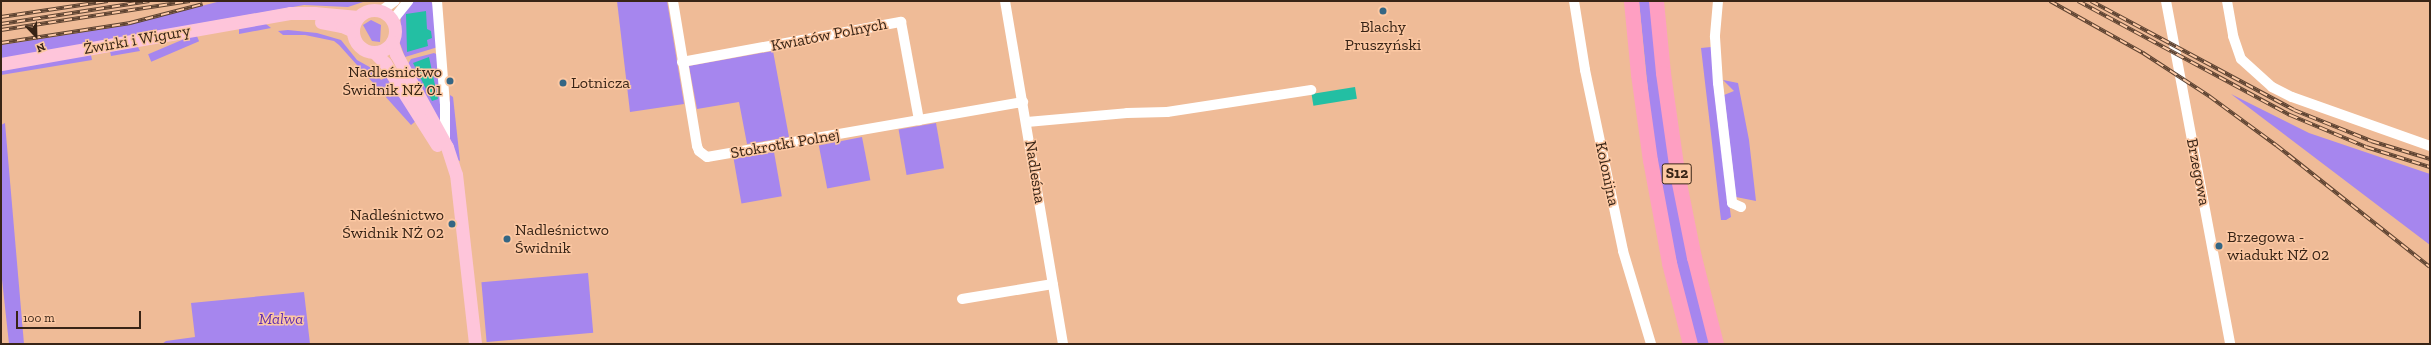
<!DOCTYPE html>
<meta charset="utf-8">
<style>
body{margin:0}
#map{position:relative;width:2431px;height:345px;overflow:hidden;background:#efbb97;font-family:"Zilla Slab",serif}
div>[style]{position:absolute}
.green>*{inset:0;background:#a686ee;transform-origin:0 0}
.water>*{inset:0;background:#23bfa3;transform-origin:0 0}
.minor>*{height:10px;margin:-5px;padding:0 5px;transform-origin:5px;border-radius:5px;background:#fff}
.major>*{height:13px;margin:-6.5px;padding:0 6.5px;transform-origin:6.5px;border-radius:6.5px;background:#fec5da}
.major>.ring{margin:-6.5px;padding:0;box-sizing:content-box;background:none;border:13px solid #fec5da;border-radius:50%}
.highway>*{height:15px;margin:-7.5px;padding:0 7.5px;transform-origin:7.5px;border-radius:7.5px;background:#fe9fc2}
.rail>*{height:4px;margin-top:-2px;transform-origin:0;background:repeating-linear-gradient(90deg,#fcc8a3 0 8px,#5e4331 0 16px);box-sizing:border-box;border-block:1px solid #5e4331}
.dots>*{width:11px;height:11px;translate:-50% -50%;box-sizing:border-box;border:2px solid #fcc8a3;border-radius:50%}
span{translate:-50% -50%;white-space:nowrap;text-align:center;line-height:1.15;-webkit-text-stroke:3px #fcc8a3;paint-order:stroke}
.shield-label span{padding:1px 3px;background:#fcc8a3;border:1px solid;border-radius:3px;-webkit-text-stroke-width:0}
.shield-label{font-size:15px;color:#382416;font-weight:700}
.poi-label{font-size:16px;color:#382416}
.right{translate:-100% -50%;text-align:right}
.left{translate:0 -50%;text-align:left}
.street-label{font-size:16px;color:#382416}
.park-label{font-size:16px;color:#642fb0;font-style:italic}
.frame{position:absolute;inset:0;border:2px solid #382416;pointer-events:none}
.north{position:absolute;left:16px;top:16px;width:40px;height:40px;-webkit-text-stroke:3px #fcc8a3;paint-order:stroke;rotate:157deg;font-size:11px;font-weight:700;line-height:16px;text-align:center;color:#382416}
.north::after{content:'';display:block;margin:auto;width:14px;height:18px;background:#382416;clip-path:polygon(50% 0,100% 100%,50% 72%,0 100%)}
.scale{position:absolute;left:16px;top:311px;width:125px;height:18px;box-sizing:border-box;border:2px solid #382416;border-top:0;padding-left:5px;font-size:12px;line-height:14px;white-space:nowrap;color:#382416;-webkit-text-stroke:3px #fcc8a3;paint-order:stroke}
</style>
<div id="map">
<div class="green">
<i style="clip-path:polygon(221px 1px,366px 1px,348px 7px,304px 5px,1px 59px,1px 45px,122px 26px)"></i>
<i style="clip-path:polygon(414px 1px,431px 1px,433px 5px,438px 47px,405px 57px,399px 41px,401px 16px)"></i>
<i style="clip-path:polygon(617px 1px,667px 1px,684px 104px,630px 112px)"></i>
<i style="clip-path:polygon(1639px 1px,1651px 1px,1712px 344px,1695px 344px,1656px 170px)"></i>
<i style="clip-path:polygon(371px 20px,381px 25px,380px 42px,372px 41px,363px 25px)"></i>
<i style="clip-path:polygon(257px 24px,266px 24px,271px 28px,239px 34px,239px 27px)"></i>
<i style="clip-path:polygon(288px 30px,317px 33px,341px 40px,357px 60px,375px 70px,381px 80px,386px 77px,417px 120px,411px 125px,339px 45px,334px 41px,305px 35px,283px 35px,278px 31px)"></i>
<i style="left:196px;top:34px;width:8px;height:52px;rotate:67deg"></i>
<i style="clip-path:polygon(137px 45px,140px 51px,111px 56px,110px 51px,112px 49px)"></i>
<i style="clip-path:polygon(1711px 47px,1718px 122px,1731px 217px,1726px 220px,1721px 220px,1701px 48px)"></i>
<i style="clip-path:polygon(773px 51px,789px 137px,747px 144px,739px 102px,697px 109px,689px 66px)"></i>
<i style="clip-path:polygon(434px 53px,438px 55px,443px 129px,408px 64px,411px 59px)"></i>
<i style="clip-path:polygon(88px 54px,91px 55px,92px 60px,1px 75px,1px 69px)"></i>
<i style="clip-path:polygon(1723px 80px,1738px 83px,1749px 140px,1756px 201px,1736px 197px,1724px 95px,1734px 91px)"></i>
<i style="clip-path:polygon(2231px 94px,2309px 133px,2430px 174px,2430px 245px)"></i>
<i style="clip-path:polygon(450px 95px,453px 97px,460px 161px,453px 158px,448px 127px)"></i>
<i style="clip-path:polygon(5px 123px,24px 344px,9px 344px,1px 270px,1px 125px)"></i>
<i style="left:936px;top:123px;width:46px;height:38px;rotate:80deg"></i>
<i style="left:862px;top:137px;width:44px;height:44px;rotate:79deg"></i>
<i style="left:774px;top:152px;width:45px;height:41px;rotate:80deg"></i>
<i style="left:588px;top:273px;width:60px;height:107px;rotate:85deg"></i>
<i style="clip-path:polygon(304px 292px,310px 344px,162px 344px,166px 341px,195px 337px,191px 303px)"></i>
</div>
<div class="water">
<i style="clip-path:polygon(426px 11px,427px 29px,431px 31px,432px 38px,427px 40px,428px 46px,407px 52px,406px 14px)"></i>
<i style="clip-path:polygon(429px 57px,438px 99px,432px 101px,413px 63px)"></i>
<i style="left:1355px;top:87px;width:12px;height:44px;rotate:81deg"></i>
</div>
<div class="minor">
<i style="left:437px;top:1px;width:103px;rotate:85.6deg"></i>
<i style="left:445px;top:104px;width:39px;rotate:90deg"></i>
<i style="left:673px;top:1px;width:147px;rotate:80.6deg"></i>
<i style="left:697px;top:146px;width:5px;rotate:68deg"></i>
<i style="left:699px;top:151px;width:10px;rotate:37deg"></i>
<i style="left:707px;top:157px;width:321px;rotate:-9.9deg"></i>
<i style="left:1005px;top:1px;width:348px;rotate:80.4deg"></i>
<i style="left:1574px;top:1px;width:70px;rotate:80.9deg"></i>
<i style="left:1585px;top:70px;width:185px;rotate:78.1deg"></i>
<i style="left:1623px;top:251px;width:97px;rotate:73.2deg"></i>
<i style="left:1718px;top:1px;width:36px;rotate:95deg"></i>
<i style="left:1715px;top:37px;width:46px;rotate:86.3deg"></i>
<i style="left:1718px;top:83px;width:121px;rotate:83.3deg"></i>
<i style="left:1732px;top:203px;width:10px;rotate:24deg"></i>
<i style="left:2166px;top:1px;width:349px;rotate:79.4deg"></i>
<i style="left:2227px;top:1px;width:36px;rotate:80deg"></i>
<i style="left:2233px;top:36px;width:24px;rotate:71deg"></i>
<i style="left:2241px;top:59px;width:42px;rotate:42.1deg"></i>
<i style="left:2272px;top:87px;width:22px;rotate:27deg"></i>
<i style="left:2292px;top:97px;width:146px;rotate:19.5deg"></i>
<i style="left:381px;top:11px;width:17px;rotate:-36deg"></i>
<i style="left:392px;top:21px;width:26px;rotate:-51deg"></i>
<i style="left:682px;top:62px;width:223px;rotate:-10.4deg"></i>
<i style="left:901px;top:22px;width:100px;rotate:79.6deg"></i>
<i style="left:1027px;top:122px;width:100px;rotate:-5.1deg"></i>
<i style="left:1127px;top:113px;width:40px;rotate:-1.4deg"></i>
<i style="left:1167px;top:112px;width:146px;rotate:-8.7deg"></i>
<i style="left:962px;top:299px;width:92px;rotate:-9.4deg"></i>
</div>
<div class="major">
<i class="ring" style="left:353px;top:10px;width:29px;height:29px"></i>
<i style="left:321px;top:22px;width:21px;rotate:11deg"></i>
<i style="left:342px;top:26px;width:12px;rotate:24deg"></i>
<i style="left:392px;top:42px;width:13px;rotate:72deg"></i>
<i style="left:396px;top:54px;width:106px;rotate:61.3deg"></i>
<i style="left:447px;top:147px;width:28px;rotate:72deg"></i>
<i style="left:456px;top:174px;width:171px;rotate:83.6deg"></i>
<i style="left:374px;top:52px;width:16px;rotate:45deg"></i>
<i style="left:385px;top:63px;width:97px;rotate:57.6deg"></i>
<i style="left:1px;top:64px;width:293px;rotate:-10deg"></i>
<i style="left:290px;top:13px;width:24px"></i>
<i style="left:314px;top:13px;width:44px;rotate:5.2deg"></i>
</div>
<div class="highway">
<i style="left:1631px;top:1px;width:73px;rotate:84.5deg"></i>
<i style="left:1638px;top:74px;width:87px;rotate:82.1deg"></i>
<i style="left:1650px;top:160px;width:105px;rotate:79.5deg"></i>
<i style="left:1669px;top:263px;width:84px;rotate:75.5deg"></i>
<i style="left:1656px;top:1px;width:72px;rotate:84.4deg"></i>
<i style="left:1663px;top:73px;width:106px;rotate:81.9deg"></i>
<i style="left:1678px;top:178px;width:81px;rotate:78.6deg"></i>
<i style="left:1694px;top:257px;width:90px;rotate:75.8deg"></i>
</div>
<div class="rail">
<i style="left:2050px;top:1px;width:107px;rotate:29.2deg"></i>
<i style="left:2143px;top:53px;width:79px;rotate:33.1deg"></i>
<i style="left:2209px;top:96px;width:83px;rotate:36.2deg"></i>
<i style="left:2276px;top:145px;width:196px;rotate:38.4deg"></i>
<i style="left:2078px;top:1px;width:241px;rotate:28.3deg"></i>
<i style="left:2290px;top:115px;width:82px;rotate:22.8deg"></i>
<i style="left:2366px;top:147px;width:67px;rotate:17.4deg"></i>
<i style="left:2091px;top:1px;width:230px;rotate:28.2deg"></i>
<i style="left:2294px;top:110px;width:83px;rotate:21.9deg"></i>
<i style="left:2371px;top:141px;width:62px;rotate:17deg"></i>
<i style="left:1px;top:17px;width:108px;rotate:-8.5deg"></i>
<i style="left:1px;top:24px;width:150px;rotate:-8.8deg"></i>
<i style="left:1px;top:30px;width:191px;rotate:-8.7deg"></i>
<i style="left:1px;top:43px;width:131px;rotate:-8.8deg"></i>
<i style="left:130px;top:23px;width:75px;rotate:-14.6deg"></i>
</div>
<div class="dots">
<i style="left:1383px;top:11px;background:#346684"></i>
<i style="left:450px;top:81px;background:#346684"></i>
<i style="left:563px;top:83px;background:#346684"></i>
<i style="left:452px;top:224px;background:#346684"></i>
<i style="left:507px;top:239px;background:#346684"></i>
<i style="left:2219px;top:246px;background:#346684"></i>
</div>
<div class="shield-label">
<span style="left:1677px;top:174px">S12</span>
</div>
<div class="poi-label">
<span style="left:1383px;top:36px">Blachy<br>Pruszyński</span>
<span class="right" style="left:442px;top:81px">Nadleśnictwo<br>Świdnik NŻ 01</span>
<span class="left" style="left:571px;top:83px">Lotnicza</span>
<span class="right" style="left:444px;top:224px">Nadleśnictwo<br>Świdnik NŻ 02</span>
<span class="left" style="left:515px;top:239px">Nadleśnictwo<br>Świdnik</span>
<span class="left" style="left:2227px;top:246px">Brzegowa -<br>wiadukt NŻ 02</span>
</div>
<div class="street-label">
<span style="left:829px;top:35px;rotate:-11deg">Kwiatów Polnych</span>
<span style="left:137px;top:40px;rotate:-10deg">Żwirki i Wigury</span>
<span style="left:785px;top:144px;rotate:-10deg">Stokrotki Polnej</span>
<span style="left:1035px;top:172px;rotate:81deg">Nadleśna</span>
<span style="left:2198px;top:172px;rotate:79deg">Brzegowa</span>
<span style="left:1607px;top:174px;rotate:78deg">Kolonijna</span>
</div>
<div class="park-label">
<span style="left:281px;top:319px">Malwa</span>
</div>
<div class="frame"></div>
<div class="north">N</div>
<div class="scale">100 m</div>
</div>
